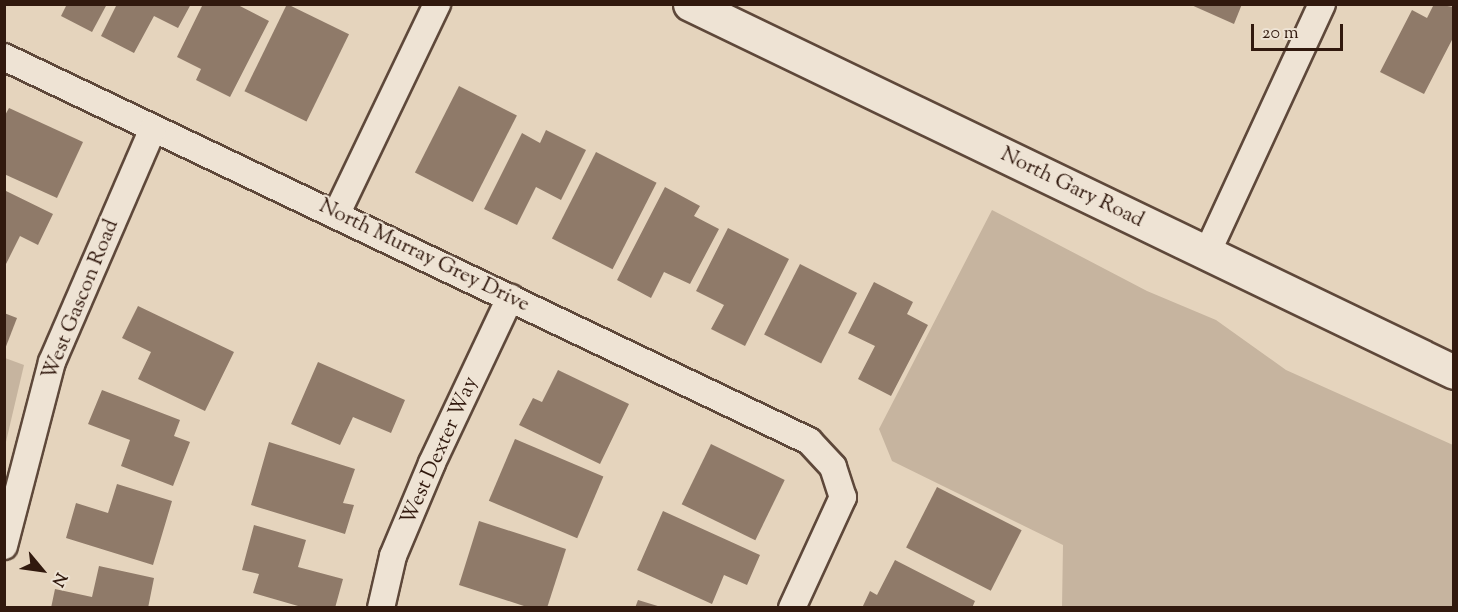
<!DOCTYPE html>
<style>
body{margin:0}
#map{position:relative;width:1458px;height:612px;overflow:hidden;background:#e5d4bd;font-family:"Sorts Mill Goudy",serif}
div>[style]{position:absolute}
.green>*{inset:0;background:#c6b49f}
.building>*{inset:0;background:#8f7a69;transform-origin:0 0}
.roads{filter:drop-shadow(2px 0 #5e483a) drop-shadow(-2px 0 #5e483a) drop-shadow(0 2px #5e483a) drop-shadow(0 -2px #5e483a)}
.street>*{height:26px;margin:-13px;padding:0 13px;transform-origin:13px;border-radius:13px;background:#eee3d4}
.secondary>*{height:33px;margin:-16.5px;padding:0 16.5px;transform-origin:16.5px;border-radius:16.5px;background:#eee3d4}
span{translate:-50% -50%;white-space:nowrap;text-align:center;line-height:1.15;-webkit-text-stroke:4.5px #eee3d4;paint-order:stroke}
.street-label{font-size:21px;color:#31190e}
.frame{position:absolute;inset:0;border:6px solid #31190e;pointer-events:none}
.north{position:absolute;left:12px;top:540px;width:60px;height:60px;-webkit-text-stroke:4px #eee3d4;paint-order:stroke;rotate:119deg;font-size:16px;font-weight:700;line-height:24px;text-align:center;color:#31190e}
.north::after{content:'';display:block;margin:auto;width:21px;height:27px;background:#31190e;clip-path:polygon(50% 0,100% 100%,50% 72%,0 100%)}
.scale{position:absolute;left:1251px;top:24px;width:92px;height:27px;box-sizing:border-box;border:3px solid #31190e;border-top:0;padding-left:8px;font-size:18px;line-height:21px;white-space:nowrap;color:#31190e;-webkit-text-stroke:4px #eee3d4;paint-order:stroke}
</style>
<div id="map">
<div class="green">
<i style="clip-path:polygon(992px 210px,1147px 291px,1216px 320px,1286px 370px,1453px 445px,1453px 607px,1062px 607px,1063px 545px,892px 461px,879px 429px)"></i>
<i style="clip-path:polygon(5px 358px,24px 365px,5px 446px,4px 358px)"></i>
</div>
<div class="building">
<i style="clip-path:polygon(67px 4px,107px 4px,92px 32px,61px 16px)"></i>
<i style="clip-path:polygon(117px 4px,191px 4px,178px 28px,154px 16px,134px 53px,101px 36px)"></i>
<i style="clip-path:polygon(203px 4px,236px 4px,269px 21px,230px 97px,196px 80px,201px 69px,177px 57px)"></i>
<i style="left:287px;top:4px;width:69px;height:97px;rotate:26deg"></i>
<i style="clip-path:polygon(1189px 4px,1242px 4px,1234px 24px)"></i>
<i style="clip-path:polygon(1434px 4px,1454px 7px,1454px 36px,1424px 94px,1380px 72px,1412px 10px,1427px 18px)"></i>
<i style="left:459px;top:86px;width:65px;height:97px;rotate:27deg"></i>
<i style="clip-path:polygon(9px 108px,83px 142px,57px 198px,4px 174px,4px 117px)"></i>
<i style="clip-path:polygon(546px 130px,586px 150px,561px 200px,536px 187px,517px 225px,484px 209px,522px 133px,540px 143px)"></i>
<i style="left:596px;top:152px;width:68px;height:97px;rotate:27deg"></i>
<i style="clip-path:polygon(665px 187px,700px 206px,694px 216px,719px 229px,690px 284px,664px 272px,651px 298px,617px 280px)"></i>
<i style="clip-path:polygon(4px 190px,53px 214px,38px 245px,20px 236px,4px 268px)"></i>
<i style="clip-path:polygon(728px 228px,789px 259px,745px 346px,711px 329px,724px 305px,696px 291px)"></i>
<i style="left:800px;top:264px;width:64px;height:79px;rotate:27deg"></i>
<i style="clip-path:polygon(874px 282px,913px 302px,907px 314px,928px 325px,891px 396px,858px 379px,875px 346px,848px 333px)"></i>
<i style="clip-path:polygon(138px 306px,234px 352px,205px 411px,138px 379px,151px 352px,122px 338px)"></i>
<i style="clip-path:polygon(4px 313px,17px 318px,5px 349px,4px 349px)"></i>
<i style="clip-path:polygon(318px 362px,405px 400px,391px 433px,353px 417px,340px 445px,291px 424px)"></i>
<i style="clip-path:polygon(558px 370px,629px 404px,600px 464px,519px 425px,533px 398px,542px 402px)"></i>
<i style="clip-path:polygon(102px 390px,180px 420px,174px 436px,190px 442px,173px 486px,121px 466px,130px 440px,88px 424px)"></i>
<i style="left:515px;top:439px;width:96px;height:67px;rotate:23deg"></i>
<i style="clip-path:polygon(269px 442px,355px 469px,343px 503px,354px 505px,345px 534px,251px 505px)"></i>
<i style="left:711px;top:444px;width:82px;height:67px;rotate:26deg"></i>
<i style="clip-path:polygon(117px 484px,172px 501px,153px 565px,66px 538px,76px 503px,108px 513px)"></i>
<i style="left:937px;top:487px;width:95px;height:68px;rotate:27deg"></i>
<i style="clip-path:polygon(663px 511px,760px 555px,747px 585px,724px 575px,712px 604px,637px 570px)"></i>
<i style="clip-path:polygon(479px 521px,566px 549px,547px 608px,530px 608px,459px 585px)"></i>
<i style="clip-path:polygon(254px 525px,306px 540px,298px 567px,343px 579px,335px 608px,305px 608px,253px 593px,259px 574px,242px 570px)"></i>
<i style="clip-path:polygon(895px 560px,975px 601px,972px 608px,862px 608px,870px 591px,877px 595px)"></i>
<i style="clip-path:polygon(99px 566px,154px 578px,148px 608px,51px 608px,55px 589px,92px 597px)"></i>
<i style="clip-path:polygon(638px 600px,661px 607px,661px 608px,635px 608px)"></i>
</div>
<div class="roads">
<div class="street">
<i style="left:4px;top:57px;width:892px;rotate:25.5deg"></i>
<i style="left:809px;top:441px;width:35px;rotate:47deg"></i>
<i style="left:833px;top:467px;width:32px;rotate:72deg"></i>
<i style="left:843px;top:497px;width:122px;rotate:114.7deg"></i>
<i style="left:337px;top:213px;width:232px;rotate:-64.4deg"></i>
<i style="left:1207px;top:253px;width:274px;rotate:-65.2deg"></i>
<i style="left:4px;top:546px;width:190px;rotate:-75.4deg"></i>
<i style="left:52px;top:362px;width:254px;rotate:-66.6deg"></i>
<i style="left:381px;top:608px;width:53px;rotate:-77deg"></i>
<i style="left:393px;top:556px;width:101px;rotate:-67.2deg"></i>
<i style="left:432px;top:463px;width:183px;rotate:-64.7deg"></i>
</div>
<div class="secondary">
<i style="left:690px;top:4px;width:848px;rotate:25.72deg"></i>
</div>
</div>
<div class="street-label">
<span style="left:1072px;top:188px;rotate:26deg">North Gary Road</span>
<span style="left:424px;top:256px;rotate:26deg">North Murray Grey Drive</span>
<span style="left:81px;top:300px;rotate:-68deg">West Gascon Road</span>
<span style="left:440px;top:451px;rotate:-66deg">West Dexter Way</span>
</div>
<div class="frame"></div>
<div class="north">N</div>
<div class="scale">20 m</div>
</div>
